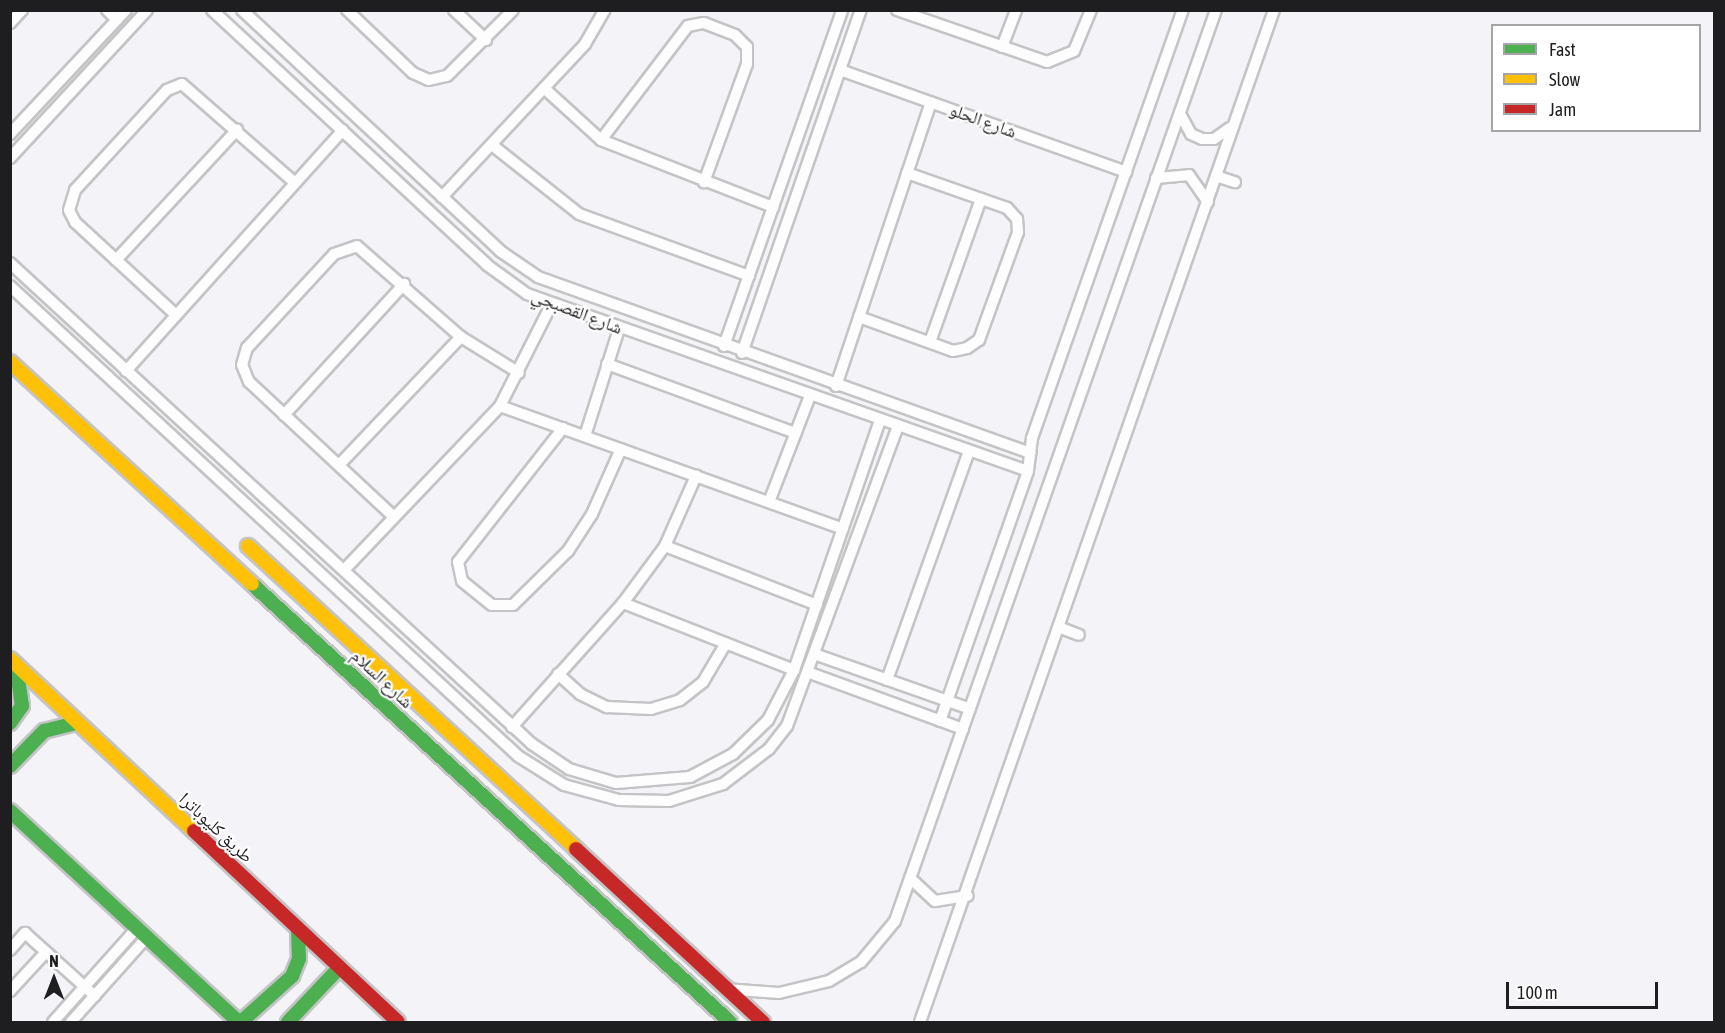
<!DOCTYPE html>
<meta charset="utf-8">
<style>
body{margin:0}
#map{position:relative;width:1725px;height:1033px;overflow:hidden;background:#f4f4f8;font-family:"Asap Condensed","Noto Naskh Arabic",sans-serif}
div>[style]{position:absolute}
.roads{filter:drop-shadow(2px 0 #c4c4c6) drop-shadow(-2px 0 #c4c4c6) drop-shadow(0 2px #c4c4c6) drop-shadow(0 -2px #c4c4c6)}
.street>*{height:10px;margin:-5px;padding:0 5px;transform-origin:5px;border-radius:5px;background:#fdfdfe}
.fast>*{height:14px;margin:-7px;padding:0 7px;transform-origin:7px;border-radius:7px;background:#4caf50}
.slow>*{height:14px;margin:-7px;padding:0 7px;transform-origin:7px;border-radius:7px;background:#ffc107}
.jam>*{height:14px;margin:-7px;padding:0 7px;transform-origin:7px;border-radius:7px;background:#c62828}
span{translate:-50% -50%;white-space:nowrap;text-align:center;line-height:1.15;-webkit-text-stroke:4.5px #fff;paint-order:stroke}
.street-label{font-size:18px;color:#1e1e20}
.frame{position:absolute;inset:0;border:12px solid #1e1e20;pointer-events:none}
.legend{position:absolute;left:1491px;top:24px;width:210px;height:108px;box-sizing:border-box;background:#fff;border:2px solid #a5a5a6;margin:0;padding:8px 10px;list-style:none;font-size:18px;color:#1e1e20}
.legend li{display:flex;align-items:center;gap:12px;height:30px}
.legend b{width:30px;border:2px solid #a5a5a6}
.north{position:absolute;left:24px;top:949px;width:60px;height:60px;-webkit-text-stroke:4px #fff;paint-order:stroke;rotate:0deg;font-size:16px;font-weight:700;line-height:24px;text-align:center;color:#1e1e20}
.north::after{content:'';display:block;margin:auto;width:21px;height:27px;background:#1e1e20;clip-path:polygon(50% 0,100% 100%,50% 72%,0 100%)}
.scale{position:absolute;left:1506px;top:982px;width:152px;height:27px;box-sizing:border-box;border:3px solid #1e1e20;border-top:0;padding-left:8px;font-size:18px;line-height:21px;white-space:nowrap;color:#1e1e20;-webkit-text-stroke:4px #fff;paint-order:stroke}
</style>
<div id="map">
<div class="roads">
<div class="street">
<i style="left:107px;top:10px;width:14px;rotate:45deg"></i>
<i style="left:212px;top:10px;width:375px;rotate:42.8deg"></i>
<i style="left:487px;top:265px;width:49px;rotate:35.9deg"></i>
<i style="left:527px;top:294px;width:531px;rotate:19.46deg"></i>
<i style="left:242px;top:10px;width:353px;rotate:43deg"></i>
<i style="left:500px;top:251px;width:46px;rotate:34.4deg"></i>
<i style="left:538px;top:277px;width:523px;rotate:19.68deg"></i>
<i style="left:347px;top:10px;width:91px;rotate:43.7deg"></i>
<i style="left:413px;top:73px;width:17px;rotate:24deg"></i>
<i style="left:429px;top:80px;width:18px;rotate:-13deg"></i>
<i style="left:447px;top:76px;width:93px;rotate:-45deg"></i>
<i style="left:454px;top:10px;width:44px;rotate:43.2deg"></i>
<i style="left:897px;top:10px;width:159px;rotate:19.1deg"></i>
<i style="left:1047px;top:62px;width:29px;rotate:-22deg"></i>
<i style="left:1074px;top:51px;width:44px;rotate:-67.5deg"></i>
<i style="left:10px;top:23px;width:18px;rotate:-47deg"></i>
<i style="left:1002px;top:47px;width:40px;rotate:-69deg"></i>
<i style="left:840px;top:70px;width:304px;rotate:19.6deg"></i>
<i style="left:545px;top:89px;width:76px;rotate:42.3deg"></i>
<i style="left:601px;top:140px;width:185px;rotate:21.3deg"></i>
<i style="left:1180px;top:114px;width:23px;rotate:61deg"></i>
<i style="left:1191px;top:134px;width:12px;rotate:24deg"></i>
<i style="left:1202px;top:139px;width:12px"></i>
<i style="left:1214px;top:139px;width:19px;rotate:-35deg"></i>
<i style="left:10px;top:134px;width:170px;rotate:-46.9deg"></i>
<i style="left:601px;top:140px;width:143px;rotate:-52.7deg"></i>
<i style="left:688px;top:26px;width:16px;rotate:-11deg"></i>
<i style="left:704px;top:23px;width:33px;rotate:21deg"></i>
<i style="left:735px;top:35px;width:17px;rotate:45deg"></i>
<i style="left:747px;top:47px;width:17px;rotate:90deg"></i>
<i style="left:747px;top:64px;width:126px;rotate:110deg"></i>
<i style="left:492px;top:145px;width:111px;rotate:38.4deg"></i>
<i style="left:579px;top:214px;width:181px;rotate:20deg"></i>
<i style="left:10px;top:158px;width:202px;rotate:-47.2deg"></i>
<i style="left:1216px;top:176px;width:20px;rotate:18deg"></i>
<i style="left:1156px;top:178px;width:33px;rotate:-5deg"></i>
<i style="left:1189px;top:175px;width:33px;rotate:55deg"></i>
<i style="left:442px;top:197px;width:209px;rotate:-46.9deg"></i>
<i style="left:585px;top:44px;width:39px;rotate:-60deg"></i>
<i style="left:116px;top:260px;width:178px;rotate:-47.1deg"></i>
<i style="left:10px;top:263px;width:710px;rotate:42.66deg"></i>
<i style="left:532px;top:744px;width:45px;rotate:34deg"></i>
<i style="left:569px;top:769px;width:49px;rotate:16.6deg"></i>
<i style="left:616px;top:783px;width:74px;rotate:-4.6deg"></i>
<i style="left:690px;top:777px;width:49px;rotate:-28.1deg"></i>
<i style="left:733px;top:754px;width:49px;rotate:-44.2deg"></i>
<i style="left:768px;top:720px;width:56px;rotate:-62.5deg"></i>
<i style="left:794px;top:670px;width:264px;rotate:-71deg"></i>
<i style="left:10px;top:286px;width:692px;rotate:42.77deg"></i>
<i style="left:518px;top:756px;width:54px;rotate:32.2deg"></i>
<i style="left:564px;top:785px;width:57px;rotate:15.3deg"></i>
<i style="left:619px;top:800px;width:50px;rotate:1.1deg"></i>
<i style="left:669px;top:801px;width:57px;rotate:-17.5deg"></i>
<i style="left:723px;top:784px;width:58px;rotate:-37.3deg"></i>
<i style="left:769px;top:749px;width:29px;rotate:-52deg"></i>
<i style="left:787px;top:726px;width:320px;rotate:-69.7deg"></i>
<i style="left:176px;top:315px;width:137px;rotate:-137.4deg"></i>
<i style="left:75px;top:222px;width:13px;rotate:-117deg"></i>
<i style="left:69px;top:210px;width:21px;rotate:-73deg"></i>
<i style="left:75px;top:190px;width:136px;rotate:-47.4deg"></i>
<i style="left:167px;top:90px;width:16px;rotate:-22deg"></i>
<i style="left:182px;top:84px;width:150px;rotate:41.2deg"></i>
<i style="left:859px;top:317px;width:100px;rotate:19.9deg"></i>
<i style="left:953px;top:351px;width:14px;rotate:-12deg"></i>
<i style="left:967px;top:348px;width:14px;rotate:-34deg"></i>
<i style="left:979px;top:340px;width:115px;rotate:-70.1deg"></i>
<i style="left:1018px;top:232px;width:13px;rotate:-94deg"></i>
<i style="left:1017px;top:219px;width:15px;rotate:-132deg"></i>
<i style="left:1007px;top:208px;width:106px;rotate:-160.7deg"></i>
<i style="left:930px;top:342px;width:152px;rotate:-70.4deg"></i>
<i style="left:724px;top:346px;width:356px;rotate:-70.6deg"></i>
<i style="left:742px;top:353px;width:363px;rotate:-70.9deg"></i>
<i style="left:607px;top:364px;width:201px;rotate:20.1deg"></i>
<i style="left:126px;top:371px;width:324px;rotate:-48deg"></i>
<i style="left:836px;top:386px;width:299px;rotate:-71.5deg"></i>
<i style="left:500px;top:406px;width:364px;rotate:19.7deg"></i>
<i style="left:284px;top:415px;width:178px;rotate:-47.5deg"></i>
<i style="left:563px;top:428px;width:170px;rotate:128.1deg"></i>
<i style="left:458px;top:562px;width:19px;rotate:78deg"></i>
<i style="left:462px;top:581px;width:38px;rotate:39deg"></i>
<i style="left:492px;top:605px;width:21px"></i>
<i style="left:513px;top:605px;width:77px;rotate:-44.5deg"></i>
<i style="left:568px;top:551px;width:44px;rotate:-57deg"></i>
<i style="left:592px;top:514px;width:71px;rotate:-66deg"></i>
<i style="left:585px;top:436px;width:112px;rotate:-72.4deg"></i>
<i style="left:339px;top:465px;width:177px;rotate:-46.4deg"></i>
<i style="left:769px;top:502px;width:114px;rotate:-68.9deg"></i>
<i style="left:394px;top:517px;width:198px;rotate:-137deg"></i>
<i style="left:249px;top:382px;width:18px;rotate:-112deg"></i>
<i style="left:242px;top:365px;width:18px;rotate:-74deg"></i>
<i style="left:247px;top:348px;width:128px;rotate:-47.2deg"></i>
<i style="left:334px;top:254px;width:24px;rotate:-19deg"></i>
<i style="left:357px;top:246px;width:138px;rotate:41.2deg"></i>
<i style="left:461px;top:337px;width:68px;rotate:31.8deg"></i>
<i style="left:665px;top:546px;width:163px;rotate:21.2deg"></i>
<i style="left:345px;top:569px;width:225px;rotate:-46.4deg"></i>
<i style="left:500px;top:406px;width:113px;rotate:-63.2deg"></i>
<i style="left:623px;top:603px;width:184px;rotate:21.4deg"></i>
<i style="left:1061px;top:628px;width:19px;rotate:21deg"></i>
<i style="left:817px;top:655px;width:162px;rotate:19.4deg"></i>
<i style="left:810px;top:673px;width:163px;rotate:20.1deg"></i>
<i style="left:558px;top:674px;width:30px;rotate:42deg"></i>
<i style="left:580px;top:694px;width:30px;rotate:26deg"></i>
<i style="left:607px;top:707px;width:44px;rotate:2.6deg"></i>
<i style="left:651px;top:709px;width:30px;rotate:-17deg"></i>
<i style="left:680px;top:700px;width:29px;rotate:-38deg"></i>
<i style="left:703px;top:682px;width:45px;rotate:-59.5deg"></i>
<i style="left:887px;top:680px;width:243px;rotate:-70.3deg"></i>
<i style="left:940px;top:721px;width:265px;rotate:-70.6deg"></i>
<i style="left:1028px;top:471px;width:33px;rotate:-83deg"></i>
<i style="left:1032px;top:438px;width:454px;rotate:-70.6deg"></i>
<i style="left:512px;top:727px;width:166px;rotate:-48.2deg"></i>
<i style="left:623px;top:603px;width:71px;rotate:-53.6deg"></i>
<i style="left:665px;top:546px;width:77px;rotate:-66.1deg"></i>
<i style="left:910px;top:878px;width:34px;rotate:43deg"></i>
<i style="left:935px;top:901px;width:33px;rotate:-9deg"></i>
<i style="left:10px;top:950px;width:23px;rotate:-49deg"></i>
<i style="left:25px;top:933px;width:94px;rotate:42deg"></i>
<i style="left:725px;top:989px;width:54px;rotate:4.2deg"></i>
<i style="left:779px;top:993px;width:51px;rotate:-13.5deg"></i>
<i style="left:829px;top:981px;width:37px;rotate:-31deg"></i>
<i style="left:861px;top:962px;width:53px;rotate:-50.3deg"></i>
<i style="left:895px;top:921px;width:966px;rotate:-70.59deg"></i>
<i style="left:10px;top:991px;width:53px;rotate:-47.3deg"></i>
<i style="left:53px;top:1022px;width:126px;rotate:-48.2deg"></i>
<i style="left:71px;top:1022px;width:114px;rotate:-48.2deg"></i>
<i style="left:920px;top:1022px;width:1072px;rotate:-70.72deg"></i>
</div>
<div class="fast">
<i style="left:252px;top:584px;width:648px;rotate:42.5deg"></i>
<i style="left:10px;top:723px;width:21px;rotate:-55deg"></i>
<i style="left:22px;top:706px;width:42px;rotate:-98.1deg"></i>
<i style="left:10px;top:766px;width:49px;rotate:-45.8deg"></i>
<i style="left:44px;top:731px;width:33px;rotate:-14deg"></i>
<i style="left:10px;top:811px;width:311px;rotate:42.7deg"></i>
<i style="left:241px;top:1022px;width:69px;rotate:-42deg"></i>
<i style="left:292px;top:976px;width:18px;rotate:-68deg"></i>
<i style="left:299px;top:959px;width:31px;rotate:-92deg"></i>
<i style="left:288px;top:1022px;width:74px;rotate:-46.6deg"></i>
</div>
<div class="slow">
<i style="left:10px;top:362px;width:328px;rotate:42.5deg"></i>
<i style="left:248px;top:546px;width:447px;rotate:42.7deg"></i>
<i style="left:10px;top:659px;width:252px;rotate:43.1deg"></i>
</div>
<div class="jam">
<i style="left:194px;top:831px;width:279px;rotate:43.1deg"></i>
<i style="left:576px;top:849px;width:255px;rotate:42.8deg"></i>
</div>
</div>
<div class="street-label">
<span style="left:983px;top:121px;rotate:20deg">شارع الحلو</span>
<span style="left:577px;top:312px;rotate:21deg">شارع القصبجي</span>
<span style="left:382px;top:679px;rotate:43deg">شارع السلام</span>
<span style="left:216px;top:828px;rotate:43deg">طريق كليوباترا</span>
</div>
<div class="frame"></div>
<ul class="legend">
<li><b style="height:8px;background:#4caf50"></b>Fast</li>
<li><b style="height:8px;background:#ffc107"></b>Slow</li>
<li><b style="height:8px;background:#c62828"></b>Jam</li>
</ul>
<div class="north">N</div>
<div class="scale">100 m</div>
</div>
